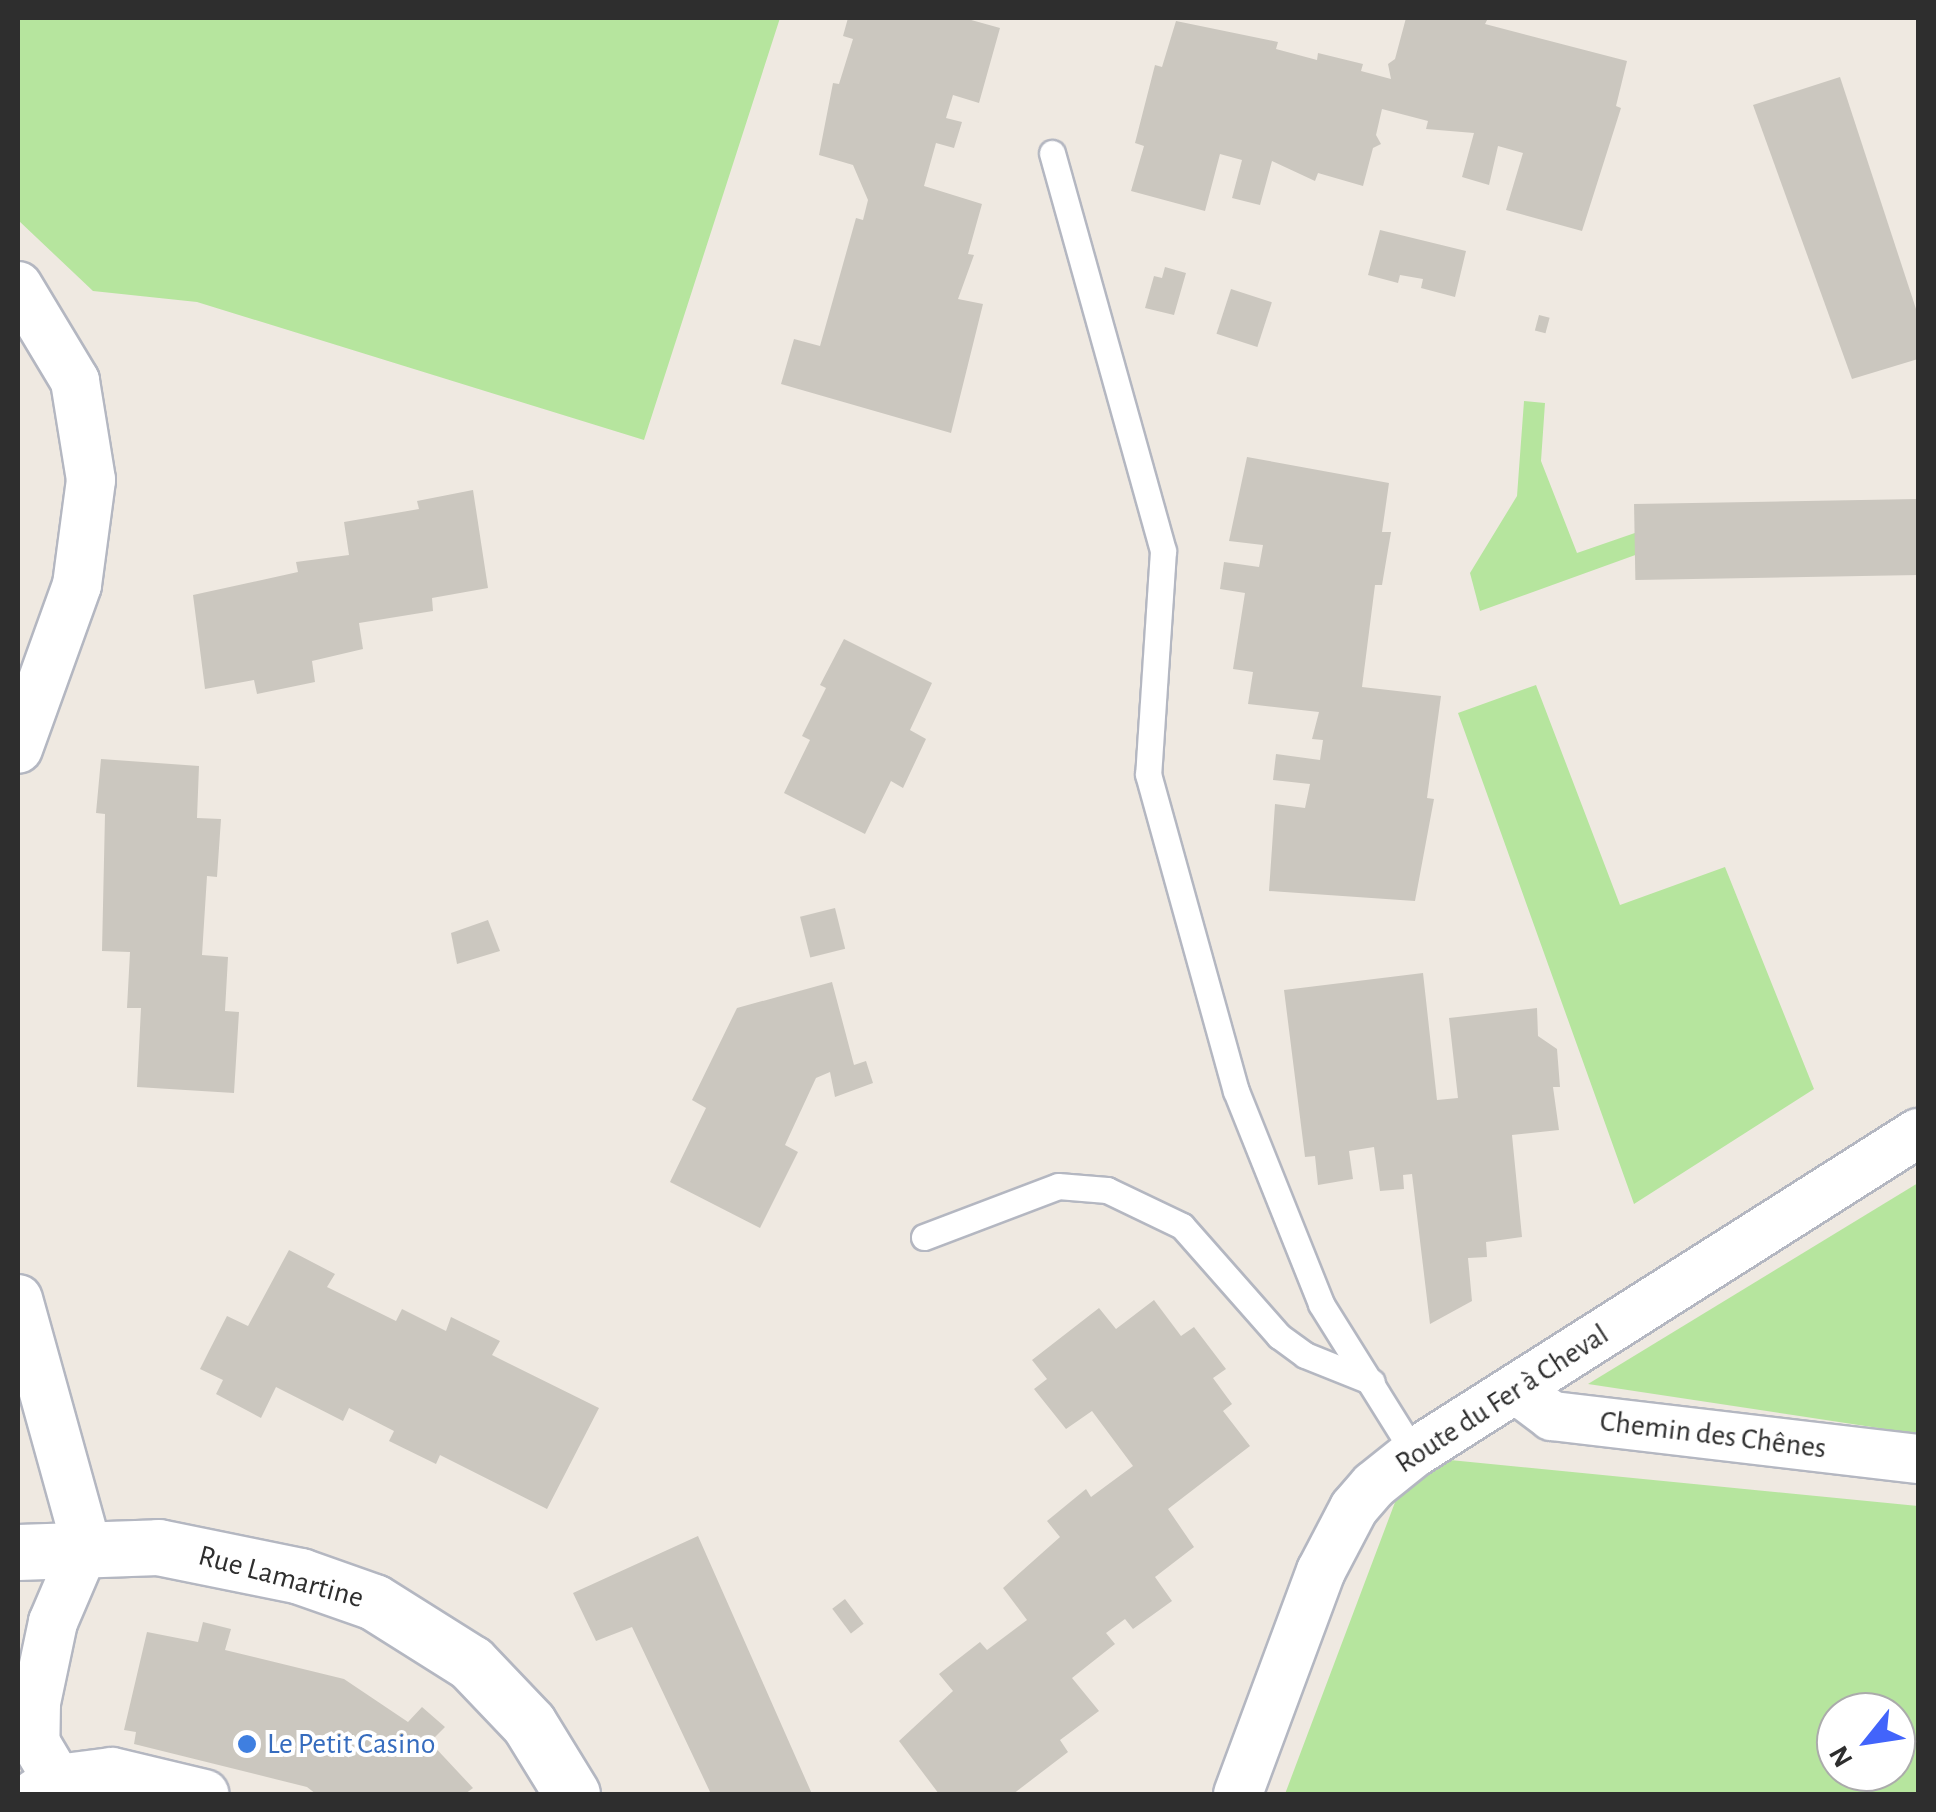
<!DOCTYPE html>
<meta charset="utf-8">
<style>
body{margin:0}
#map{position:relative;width:1936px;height:1812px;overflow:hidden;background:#efe9e1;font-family:"Alegreya Sans",sans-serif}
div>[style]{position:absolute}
.green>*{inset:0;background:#b6e59e}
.building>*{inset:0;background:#cbc7bf;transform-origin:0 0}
.roads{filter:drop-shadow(2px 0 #b4b7c1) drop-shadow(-2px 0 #b4b7c1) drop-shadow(0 2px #b4b7c1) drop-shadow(0 -2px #b4b7c1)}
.service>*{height:25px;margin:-12.5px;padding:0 12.5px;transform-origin:12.5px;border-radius:12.5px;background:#fff}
.minor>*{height:48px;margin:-24px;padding:0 24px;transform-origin:24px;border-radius:24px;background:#fff}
.tertiary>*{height:55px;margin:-27.5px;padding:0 27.5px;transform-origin:27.5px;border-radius:27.5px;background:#fff}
.dots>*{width:28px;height:28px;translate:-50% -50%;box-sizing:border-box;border:5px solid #fff;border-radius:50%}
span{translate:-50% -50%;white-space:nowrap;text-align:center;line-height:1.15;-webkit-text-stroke:8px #fff;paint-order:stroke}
.street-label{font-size:30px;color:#2e2e2e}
.shop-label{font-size:30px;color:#366cbe}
.left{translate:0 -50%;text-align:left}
.frame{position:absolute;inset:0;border:20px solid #2e2e2e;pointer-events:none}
.north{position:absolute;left:1816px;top:1692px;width:100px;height:100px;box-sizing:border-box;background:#fff;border:2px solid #ababab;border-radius:50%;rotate:240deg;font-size:28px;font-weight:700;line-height:40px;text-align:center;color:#2e2e2e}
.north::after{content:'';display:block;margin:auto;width:35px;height:45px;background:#4264fb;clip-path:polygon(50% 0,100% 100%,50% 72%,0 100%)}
</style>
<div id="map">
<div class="green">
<i style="clip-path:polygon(18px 18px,780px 18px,644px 440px,197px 302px,93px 291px,18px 220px)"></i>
<i style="clip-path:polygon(1524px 401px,1545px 403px,1541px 461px,1577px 553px,1658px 525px,1663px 545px,1480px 611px,1470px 573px,1517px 496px)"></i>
<i style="clip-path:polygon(1536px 685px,1620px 905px,1725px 867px,1814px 1089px,1634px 1204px,1458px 713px)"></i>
<i style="clip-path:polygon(1918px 1183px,1918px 1434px,1588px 1384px)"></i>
<i style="clip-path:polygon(evenodd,1450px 1460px,1918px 1506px,1918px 1794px,1285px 1794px,1400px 1489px,1450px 1460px,1836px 1712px,1896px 1712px,1896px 1772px,1836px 1772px,1836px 1712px)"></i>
</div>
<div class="building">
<i style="clip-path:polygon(848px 18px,964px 18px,1000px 28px,979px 103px,953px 95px,946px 118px,962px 122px,954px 148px,936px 143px,924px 186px,982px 204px,968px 254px,974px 255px,958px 299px,983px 304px,951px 433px,781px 384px,794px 339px,820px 346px,856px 218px,863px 220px,868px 200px,853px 165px,819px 155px,833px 83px,839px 84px,853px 39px,843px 36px)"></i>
<i style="clip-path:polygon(1406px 18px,1488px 18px,1485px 24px,1627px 61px,1616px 106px,1621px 108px,1582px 231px,1506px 210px,1523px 153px,1498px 146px,1489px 185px,1462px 177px,1474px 133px,1426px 129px,1428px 121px,1382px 109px,1376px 135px,1381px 144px,1373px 148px,1363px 186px,1318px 173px,1315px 181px,1272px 161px,1260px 205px,1232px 198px,1242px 160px,1220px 154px,1205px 211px,1131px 191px,1144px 146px,1135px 143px,1155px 65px,1162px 67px,1176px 21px,1278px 42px,1276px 49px,1317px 60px,1318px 53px,1363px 64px,1361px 71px,1391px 79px,1388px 64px,1395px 59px)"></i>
<i style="clip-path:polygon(1840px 77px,1918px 315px,1918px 359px,1852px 379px,1753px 105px)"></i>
<i style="clip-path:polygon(1380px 230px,1466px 251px,1455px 297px,1421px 288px,1423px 279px,1400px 275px,1398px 283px,1368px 275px)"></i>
<i style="clip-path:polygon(1165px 267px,1186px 273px,1174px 315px,1145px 308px,1154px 276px,1162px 278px)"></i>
<i style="left:1231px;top:289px;width:43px;height:47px;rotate:18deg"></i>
<i style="left:1539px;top:315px;width:11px;height:16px;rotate:15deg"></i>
<i style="clip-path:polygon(1247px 457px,1389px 483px,1382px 532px,1391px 532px,1382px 585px,1375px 585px,1362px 687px,1441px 696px,1427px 798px,1434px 799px,1415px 901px,1269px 891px,1275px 804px,1305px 808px,1310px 784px,1273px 780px,1276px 754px,1320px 760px,1323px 740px,1312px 739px,1319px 712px,1248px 704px,1253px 672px,1233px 669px,1245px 593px,1220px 589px,1224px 562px,1259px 567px,1263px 545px,1229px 541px)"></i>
<i style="clip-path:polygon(473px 490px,488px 588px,432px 598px,433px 611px,359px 623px,363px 649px,312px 661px,315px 682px,257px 694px,254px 680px,205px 689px,193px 595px,298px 572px,296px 562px,349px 555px,344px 522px,419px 509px,417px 501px)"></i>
<i style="left:1917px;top:499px;width:76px;height:283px;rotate:89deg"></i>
<i style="clip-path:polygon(844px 639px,932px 683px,910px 730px,926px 739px,903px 788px,891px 781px,865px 834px,784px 793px,810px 740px,802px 736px,826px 688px,820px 685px)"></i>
<i style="clip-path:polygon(101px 759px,199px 766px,197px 818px,221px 819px,217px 877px,207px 876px,202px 955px,228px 957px,225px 1011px,239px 1012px,234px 1093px,137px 1087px,141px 1008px,127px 1008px,130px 952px,102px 951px,105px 814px,96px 813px)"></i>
<i style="left:835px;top:908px;width:42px;height:36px;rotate:76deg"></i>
<i style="clip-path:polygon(488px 920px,500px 951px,457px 964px,451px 933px)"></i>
<i style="clip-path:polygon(1423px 973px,1437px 1100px,1458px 1098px,1449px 1018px,1537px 1008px,1538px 1036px,1557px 1049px,1560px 1087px,1553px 1087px,1559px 1130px,1512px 1135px,1522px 1237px,1486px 1242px,1487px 1257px,1468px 1258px,1472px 1301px,1430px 1324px,1412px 1174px,1403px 1175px,1404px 1189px,1380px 1191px,1374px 1147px,1349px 1151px,1353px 1179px,1318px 1185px,1315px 1156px,1305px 1157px,1284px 990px)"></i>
<i style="clip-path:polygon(832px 982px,854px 1065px,866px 1061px,873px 1083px,835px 1097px,830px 1072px,816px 1078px,785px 1145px,798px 1152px,760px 1228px,670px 1182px,706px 1108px,692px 1100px,737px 1008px)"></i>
<i style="clip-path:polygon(289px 1250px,335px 1274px,327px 1287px,396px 1321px,402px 1309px,446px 1331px,451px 1317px,500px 1341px,492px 1355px,599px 1408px,547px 1509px,440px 1455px,436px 1464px,389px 1441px,394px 1431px,349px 1408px,343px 1421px,276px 1387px,261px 1418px,216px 1394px,223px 1380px,200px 1369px,209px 1351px,227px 1316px,248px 1326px)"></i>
<i style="clip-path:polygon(1154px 1300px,1181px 1336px,1194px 1327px,1226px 1369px,1213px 1378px,1232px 1404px,1223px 1411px,1250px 1446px,1168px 1509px,1194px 1547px,1155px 1577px,1172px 1601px,1133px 1629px,1125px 1619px,1106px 1633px,1115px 1644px,1072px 1678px,1099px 1711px,1060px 1740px,1068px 1752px,1013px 1794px,939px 1794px,899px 1741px,953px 1691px,939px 1674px,980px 1642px,987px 1650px,1027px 1620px,1003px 1588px,1060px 1537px,1047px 1521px,1086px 1489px,1091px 1497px,1133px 1466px,1092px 1411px,1066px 1429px,1034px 1389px,1047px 1379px,1032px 1360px,1099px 1308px,1116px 1329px)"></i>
<i style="clip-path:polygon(698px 1536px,812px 1794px,711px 1794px,632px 1627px,596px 1641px,573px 1593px)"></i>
<i style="left:845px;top:1599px;width:31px;height:16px;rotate:53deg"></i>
<i style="clip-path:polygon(203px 1622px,231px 1629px,225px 1650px,344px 1679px,408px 1722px,422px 1707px,445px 1727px,430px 1742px,473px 1788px,465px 1794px,316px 1794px,307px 1787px,134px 1744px,136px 1732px,124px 1730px,147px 1632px,198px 1642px)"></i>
</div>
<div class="roads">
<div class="service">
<i style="left:1052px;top:153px;width:413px;rotate:74.4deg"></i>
<i style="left:1163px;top:551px;width:224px;rotate:93.8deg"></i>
<i style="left:1148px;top:774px;width:329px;rotate:74.5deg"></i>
<i style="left:1236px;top:1091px;width:229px;rotate:68.2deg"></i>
<i style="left:1321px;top:1304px;width:176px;rotate:58deg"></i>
<i style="left:924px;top:1237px;width:143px;rotate:-20.8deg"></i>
<i style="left:1058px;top:1186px;width:49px;rotate:4.7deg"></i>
<i style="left:1107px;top:1190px;width:83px;rotate:25.6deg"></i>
<i style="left:1182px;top:1226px;width:147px;rotate:48.6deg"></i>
<i style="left:1279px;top:1336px;width:32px;rotate:36deg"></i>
<i style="left:1305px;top:1355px;width:72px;rotate:21.9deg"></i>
</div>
<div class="minor">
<i style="left:18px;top:286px;width:111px;rotate:59deg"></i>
<i style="left:75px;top:381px;width:100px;rotate:80.8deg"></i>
<i style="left:91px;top:480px;width:106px;rotate:97.6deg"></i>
<i style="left:77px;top:585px;width:174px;rotate:109.8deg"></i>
<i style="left:18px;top:1299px;width:255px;rotate:74.5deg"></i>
<i style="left:86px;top:1545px;width:84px;rotate:113.2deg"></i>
<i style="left:53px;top:1622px;width:83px;rotate:101.9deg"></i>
<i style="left:36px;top:1703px;width:39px;rotate:91deg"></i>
<i style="left:35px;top:1742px;width:43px;rotate:59.3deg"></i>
<i style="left:1516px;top:1389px;width:45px;rotate:36.9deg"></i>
<i style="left:1552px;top:1416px;width:369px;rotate:6.7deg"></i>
<i style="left:35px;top:1794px;width:27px;rotate:-34deg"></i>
<i style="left:57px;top:1779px;width:55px;rotate:-7.3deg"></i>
<i style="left:112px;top:1772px;width:95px;rotate:13.4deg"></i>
<i style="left:1238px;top:1794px;width:238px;rotate:-69.6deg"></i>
<i style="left:1321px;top:1571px;width:71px;rotate:-62.4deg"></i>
<i style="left:1354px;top:1508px;width:30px;rotate:-49deg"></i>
<i style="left:1374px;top:1485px;width:51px;rotate:-38.7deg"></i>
<i style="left:1414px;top:1453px;width:597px;rotate:-32.41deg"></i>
</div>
<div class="tertiary">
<i style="left:18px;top:1552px;width:140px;rotate:-2deg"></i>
<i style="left:158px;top:1547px;width:145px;rotate:11.5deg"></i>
<i style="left:300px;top:1576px;width:78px;rotate:19.4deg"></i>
<i style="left:374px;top:1602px;width:115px;rotate:32.2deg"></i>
<i style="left:471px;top:1663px;width:84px;rotate:46.4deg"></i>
<i style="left:529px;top:1724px;width:82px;rotate:58.4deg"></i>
</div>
</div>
<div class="dots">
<i style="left:247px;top:1744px;background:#3f7fe0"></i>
</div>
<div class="street-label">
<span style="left:1502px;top:1399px;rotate:-33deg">Route du Fer à Cheval</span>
<span style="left:1713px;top:1435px;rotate:7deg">Chemin des Chênes</span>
<span style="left:281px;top:1577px;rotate:15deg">Rue Lamartine</span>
</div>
<div class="shop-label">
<span class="left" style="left:267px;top:1744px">Le Petit Casino</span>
</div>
<div class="frame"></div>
<div class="north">N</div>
</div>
